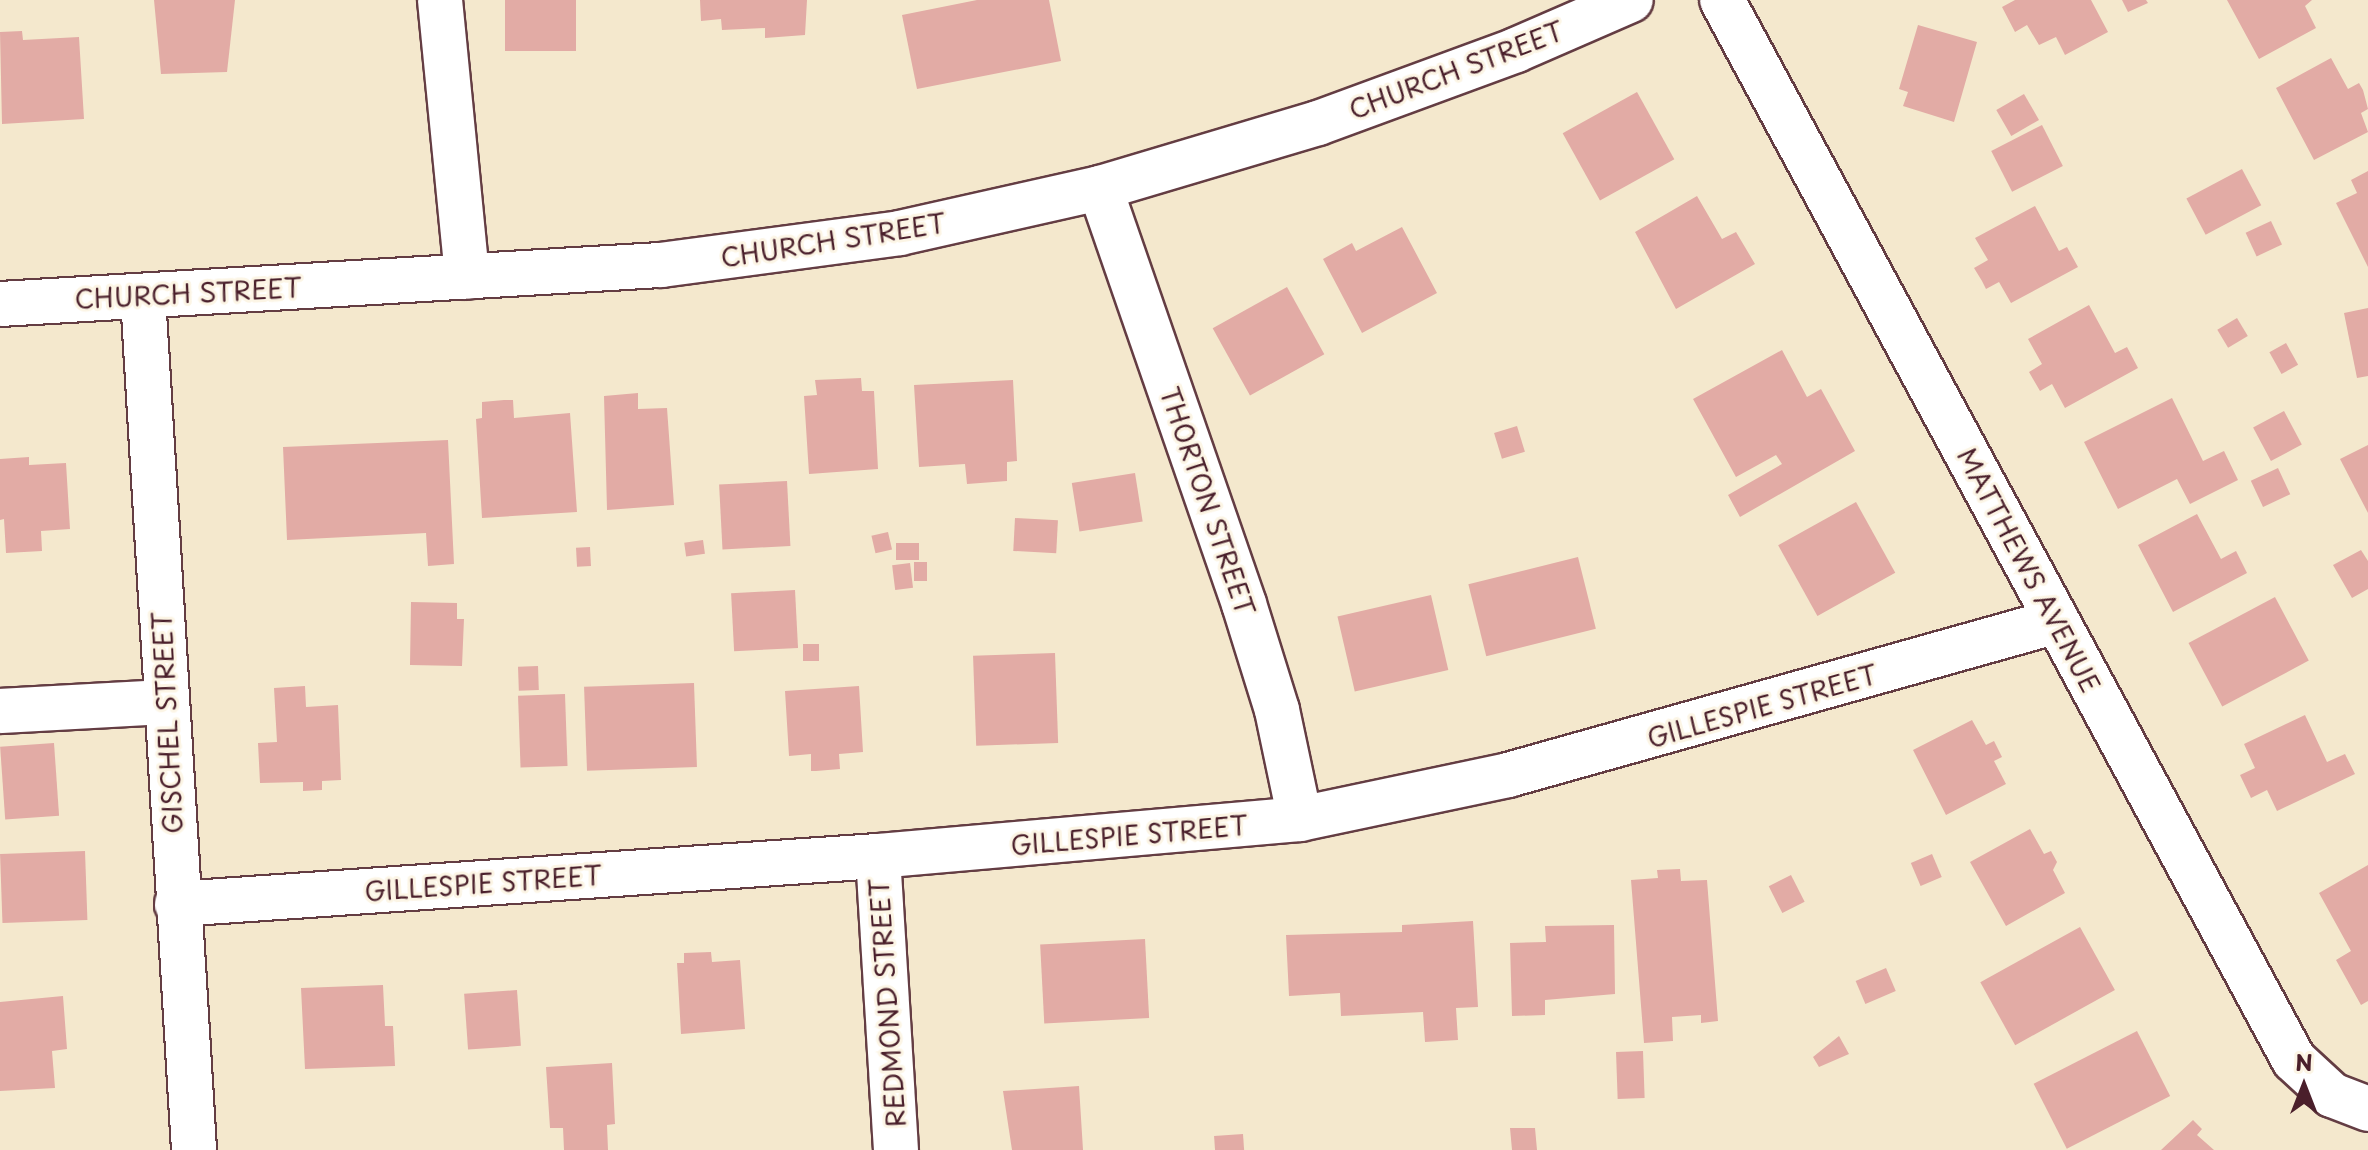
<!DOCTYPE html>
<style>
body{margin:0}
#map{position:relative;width:2368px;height:1150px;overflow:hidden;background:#f4e8cd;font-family:"Playpen Sans",sans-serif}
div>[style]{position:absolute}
.building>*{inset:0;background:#e2aba5;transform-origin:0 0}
.roads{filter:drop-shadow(2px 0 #643d43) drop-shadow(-2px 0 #643d43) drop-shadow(0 2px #643d43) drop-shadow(0 -2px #643d43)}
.minor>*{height:44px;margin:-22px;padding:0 22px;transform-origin:22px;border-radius:22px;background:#fff}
.major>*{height:44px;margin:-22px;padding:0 22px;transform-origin:22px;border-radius:22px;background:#fff}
span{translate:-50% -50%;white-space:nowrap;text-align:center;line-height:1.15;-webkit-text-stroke:6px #fcf5e5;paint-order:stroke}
.street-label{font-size:26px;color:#4a1f2b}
.north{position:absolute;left:2264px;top:1046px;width:80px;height:80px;-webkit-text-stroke:6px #fcf5e5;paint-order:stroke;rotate:0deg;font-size:22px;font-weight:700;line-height:32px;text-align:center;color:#4a1f2b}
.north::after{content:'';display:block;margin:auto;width:28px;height:36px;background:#4a1f2b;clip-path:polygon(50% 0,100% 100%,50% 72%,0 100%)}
</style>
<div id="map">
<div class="building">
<i style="clip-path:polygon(154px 0,235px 0,227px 72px,161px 74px)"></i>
<i style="left:505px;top:0;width:71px;height:51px"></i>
<i style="clip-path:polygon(700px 0,807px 0,805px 35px,765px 38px,765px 28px,722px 30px,721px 19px,701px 21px)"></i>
<i style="clip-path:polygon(977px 0,1049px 0,1061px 61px,917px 89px,902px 15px)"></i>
<i style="clip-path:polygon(2015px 0,2091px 0,2108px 32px,2065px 55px,2056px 37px,2039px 45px,2027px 25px,2015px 32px,2002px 7px)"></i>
<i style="clip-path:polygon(2122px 0,2146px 0,2148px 3px,2128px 12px)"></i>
<i style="clip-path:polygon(2227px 0,2312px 0,2305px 6px,2316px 28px,2259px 59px)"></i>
<i style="clip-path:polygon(1918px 25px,1977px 42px,1954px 122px,1903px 106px,1908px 92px,1899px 89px)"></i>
<i style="clip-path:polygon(22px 31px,23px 40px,79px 37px,84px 119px,2px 124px,0 32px)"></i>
<i style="clip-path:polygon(2331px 58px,2348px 89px,2359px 83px,2363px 90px,2368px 109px,2361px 113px,2368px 132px,2314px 160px,2276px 88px)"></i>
<i style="left:1637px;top:92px;width:77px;height:85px;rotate:61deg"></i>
<i style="left:2024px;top:94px;width:30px;height:32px;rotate:60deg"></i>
<i style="left:2042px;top:125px;width:46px;height:57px;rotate:63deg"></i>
<i style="left:2242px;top:169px;width:41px;height:63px;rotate:62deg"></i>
<i style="clip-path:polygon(2368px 171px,2368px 267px,2336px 203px,2357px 193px,2351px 180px)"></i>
<i style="clip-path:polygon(1697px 196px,1722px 239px,1736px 232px,1755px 264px,1676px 309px,1635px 232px)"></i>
<i style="clip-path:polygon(2035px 206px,2059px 251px,2067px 247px,2078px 267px,2011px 303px,1999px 282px,1986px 289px,1982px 281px,1974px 268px,1988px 260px,1975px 238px)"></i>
<i style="left:2271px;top:221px;width:26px;height:28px;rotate:65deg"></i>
<i style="clip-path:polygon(1402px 227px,1437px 293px,1362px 333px,1323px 259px,1352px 243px,1356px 251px)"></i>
<i style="left:1287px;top:287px;width:77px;height:85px;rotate:61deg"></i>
<i style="clip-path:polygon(2089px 305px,2115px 353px,2127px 347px,2138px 368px,2065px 408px,2052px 384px,2040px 391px,2029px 372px,2042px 364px,2028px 339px)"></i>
<i style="clip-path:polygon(2368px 308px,2368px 376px,2357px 378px,2344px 313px)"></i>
<i style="left:2237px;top:318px;width:21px;height:23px;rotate:59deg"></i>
<i style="left:2286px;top:343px;width:25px;height:19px;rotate:61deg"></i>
<i style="clip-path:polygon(1782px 350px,1807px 397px,1821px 389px,1855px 451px,1740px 517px,1728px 495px,1782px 464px,1776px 455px,1736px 477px,1693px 399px)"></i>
<i style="clip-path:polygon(861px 378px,862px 391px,874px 391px,878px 469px,809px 474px,804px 396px,817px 395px,815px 380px)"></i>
<i style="clip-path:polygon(1013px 380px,1017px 461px,1007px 462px,1007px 481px,967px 484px,965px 464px,919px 467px,914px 385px)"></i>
<i style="clip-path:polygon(638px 393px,638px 409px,667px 408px,674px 505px,607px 510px,604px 396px)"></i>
<i style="clip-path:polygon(2172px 398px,2203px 461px,2224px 451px,2238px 480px,2190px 504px,2177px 479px,2118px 509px,2084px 442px)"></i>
<i style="clip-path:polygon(504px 400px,513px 400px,514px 418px,570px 413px,577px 512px,482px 518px,476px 419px,482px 418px,482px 402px)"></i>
<i style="left:2284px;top:411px;width:38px;height:35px;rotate:62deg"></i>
<i style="left:1517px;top:426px;width:27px;height:24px;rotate:73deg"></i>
<i style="clip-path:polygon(448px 440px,454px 564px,428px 566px,426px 533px,287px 540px,283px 447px)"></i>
<i style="clip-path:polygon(2368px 445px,2368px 513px,2340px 459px)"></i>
<i style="clip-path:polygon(29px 457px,29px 465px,66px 463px,70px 529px,41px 531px,42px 551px,6px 553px,4px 519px,0 520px,0 459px)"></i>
<i style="left:2278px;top:468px;width:29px;height:30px;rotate:65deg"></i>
<i style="left:1135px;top:473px;width:49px;height:64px;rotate:81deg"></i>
<i style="left:787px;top:481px;width:65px;height:68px;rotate:87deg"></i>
<i style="left:1856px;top:502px;width:81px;height:89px;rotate:61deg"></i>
<i style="clip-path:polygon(2197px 514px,2221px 559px,2236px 551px,2247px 573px,2173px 612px,2138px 545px)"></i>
<i style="left:1015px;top:518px;width:43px;height:33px;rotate:3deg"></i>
<i style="left:888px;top:532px;width:18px;height:17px;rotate:77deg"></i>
<i style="left:703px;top:540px;width:14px;height:19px;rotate:82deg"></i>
<i style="left:896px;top:543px;width:23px;height:17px"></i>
<i style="left:590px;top:547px;width:19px;height:14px;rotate:87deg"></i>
<i style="clip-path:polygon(2361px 550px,2368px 561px,2368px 589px,2352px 598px,2333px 565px)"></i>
<i style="left:1578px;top:557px;width:74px;height:113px;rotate:76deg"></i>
<i style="left:914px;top:562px;width:13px;height:19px"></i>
<i style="left:910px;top:563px;width:25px;height:18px;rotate:83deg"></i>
<i style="left:795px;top:590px;width:58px;height:64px;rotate:87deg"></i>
<i style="left:1431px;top:595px;width:77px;height:96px;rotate:77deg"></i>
<i style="left:2275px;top:597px;width:72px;height:98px;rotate:62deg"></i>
<i style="clip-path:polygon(411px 602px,457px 603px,457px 619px,464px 619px,462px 666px,410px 665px)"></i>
<i style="left:803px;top:644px;width:16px;height:17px"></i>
<i style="left:1055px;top:653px;width:90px;height:82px;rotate:88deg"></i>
<i style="left:538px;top:666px;width:24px;height:20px;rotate:88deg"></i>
<i style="left:694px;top:683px;width:84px;height:110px;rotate:88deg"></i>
<i style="clip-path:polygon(305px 686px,306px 707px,338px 705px,341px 780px,322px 781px,322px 790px,303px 791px,303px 782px,260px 783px,258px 743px,277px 742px,274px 688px)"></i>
<i style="clip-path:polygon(859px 686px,863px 752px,839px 754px,840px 769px,816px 771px,811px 771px,811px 754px,789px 756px,785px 691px)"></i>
<i style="left:565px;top:694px;width:72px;height:47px;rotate:88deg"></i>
<i style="clip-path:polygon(2305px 715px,2327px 762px,2345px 754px,2355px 774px,2277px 811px,2267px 790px,2251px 798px,2240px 775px,2255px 768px,2244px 744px)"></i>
<i style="clip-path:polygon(1972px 720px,1986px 745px,1994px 741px,2002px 757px,1994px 761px,2006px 784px,1946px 815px,1913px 750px)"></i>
<i style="left:54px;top:743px;width:73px;height:54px;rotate:86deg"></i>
<i style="clip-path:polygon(2030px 829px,2044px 854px,2051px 851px,2057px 862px,2053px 870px,2065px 893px,2006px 926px,1970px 862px)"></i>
<i style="left:85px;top:851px;width:69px;height:85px;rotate:88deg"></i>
<i style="left:1932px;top:854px;width:25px;height:23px;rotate:67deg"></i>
<i style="clip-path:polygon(2368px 865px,2368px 1001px,2361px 1005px,2336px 960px,2351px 951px,2319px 893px)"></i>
<i style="clip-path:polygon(1680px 869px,1681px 881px,1707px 880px,1718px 1021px,1701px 1023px,1701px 1015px,1672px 1017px,1673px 1041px,1644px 1043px,1631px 880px,1658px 878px,1657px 870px)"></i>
<i style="left:1791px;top:875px;width:30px;height:25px;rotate:63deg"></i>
<i style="clip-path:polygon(1473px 921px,1478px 1007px,1456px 1008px,1458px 1040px,1425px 1042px,1423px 1012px,1341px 1016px,1340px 993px,1289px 996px,1286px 935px,1402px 932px,1402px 925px)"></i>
<i style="clip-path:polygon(1614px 925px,1615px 994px,1545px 1000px,1545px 1015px,1512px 1016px,1510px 943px,1546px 942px,1545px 926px)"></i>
<i style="left:2080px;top:927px;width:72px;height:114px;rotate:61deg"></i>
<i style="left:1145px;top:939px;width:79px;height:105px;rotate:87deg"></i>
<i style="clip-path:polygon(711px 952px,712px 962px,740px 960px,745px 1029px,681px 1034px,677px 963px,684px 963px,684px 953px)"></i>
<i style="left:1886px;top:968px;width:25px;height:33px;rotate:67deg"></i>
<i style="clip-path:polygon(383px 985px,385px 1026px,393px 1026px,395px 1066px,305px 1069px,301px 988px)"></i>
<i style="left:517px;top:990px;width:56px;height:53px;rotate:86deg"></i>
<i style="clip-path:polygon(63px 996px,67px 1049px,52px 1051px,55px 1088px,0 1091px,0 1002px)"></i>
<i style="left:2137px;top:1031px;width:73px;height:116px;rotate:63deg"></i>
<i style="clip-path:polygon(1839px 1036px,1849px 1054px,1819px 1067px,1813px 1057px)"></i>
<i style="left:1643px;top:1051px;width:47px;height:27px;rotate:88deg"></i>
<i style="clip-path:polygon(612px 1063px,615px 1124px,607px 1125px,608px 1150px,564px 1150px,563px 1128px,550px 1128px,546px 1067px)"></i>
<i style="clip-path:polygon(1079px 1086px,1083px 1150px,1012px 1150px,1003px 1091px)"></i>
<i style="clip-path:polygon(2193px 1120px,2202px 1129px,2197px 1135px,2214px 1150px,2161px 1150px)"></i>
<i style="clip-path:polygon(1510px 1128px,1535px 1128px,1537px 1150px,1512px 1150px)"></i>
<i style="left:1243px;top:1134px;width:16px;height:29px;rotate:86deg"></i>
</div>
<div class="roads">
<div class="minor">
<i style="left:440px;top:0;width:278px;rotate:84.4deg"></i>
<i style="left:1722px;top:0;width:1204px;rotate:61.65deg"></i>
<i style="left:2294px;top:1060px;width:52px;rotate:42.6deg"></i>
<i style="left:2332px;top:1095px;width:39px;rotate:21deg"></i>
<i style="left:1100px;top:188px;width:440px;rotate:70.9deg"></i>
<i style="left:1244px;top:604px;width:111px;rotate:72.7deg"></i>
<i style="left:1277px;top:710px;width:111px;rotate:78.1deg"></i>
<i style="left:143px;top:296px;width:856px;rotate:86.58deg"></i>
<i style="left:0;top:711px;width:166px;rotate:-3.1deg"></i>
<i style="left:878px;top:856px;width:295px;rotate:86.5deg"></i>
<i style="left:177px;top:904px;width:703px;rotate:-3.92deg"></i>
<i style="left:878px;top:856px;width:424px;rotate:-5deg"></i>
<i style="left:1300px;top:819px;width:213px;rotate:-11.9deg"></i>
<i style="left:1508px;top:775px;width:570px;rotate:-15.67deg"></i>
</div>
<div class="major">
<i style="left:0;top:304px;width:662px;rotate:-3.38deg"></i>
<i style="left:661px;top:265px;width:241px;rotate:-7.6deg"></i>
<i style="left:900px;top:233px;width:205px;rotate:-12.7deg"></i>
<i style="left:1100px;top:188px;width:227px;rotate:-16.6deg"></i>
<i style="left:1318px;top:123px;width:211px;rotate:-20.2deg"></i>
<i style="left:1516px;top:50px;width:125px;rotate:-23.5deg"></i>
</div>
</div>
<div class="street-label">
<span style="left:1456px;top:70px;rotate:-21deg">CHURCH STREET</span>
<span style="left:833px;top:240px;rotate:-9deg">CHURCH STREET</span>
<span style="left:188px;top:293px;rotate:-3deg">CHURCH STREET</span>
<span style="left:1208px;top:501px;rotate:71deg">THORTON STREET</span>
<span style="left:2029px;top:570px;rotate:62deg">MATTHEWS AVENUE</span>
<span style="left:1762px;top:706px;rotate:-16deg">GILLESPIE STREET</span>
<span style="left:167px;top:723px;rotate:-93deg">GISCHEL STREET</span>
<span style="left:1129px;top:835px;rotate:-5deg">GILLESPIE STREET</span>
<span style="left:483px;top:883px;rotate:-4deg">GILLESPIE STREET</span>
<span style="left:887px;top:1003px;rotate:-94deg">REDMOND STREET</span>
</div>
<div class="north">N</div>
</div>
